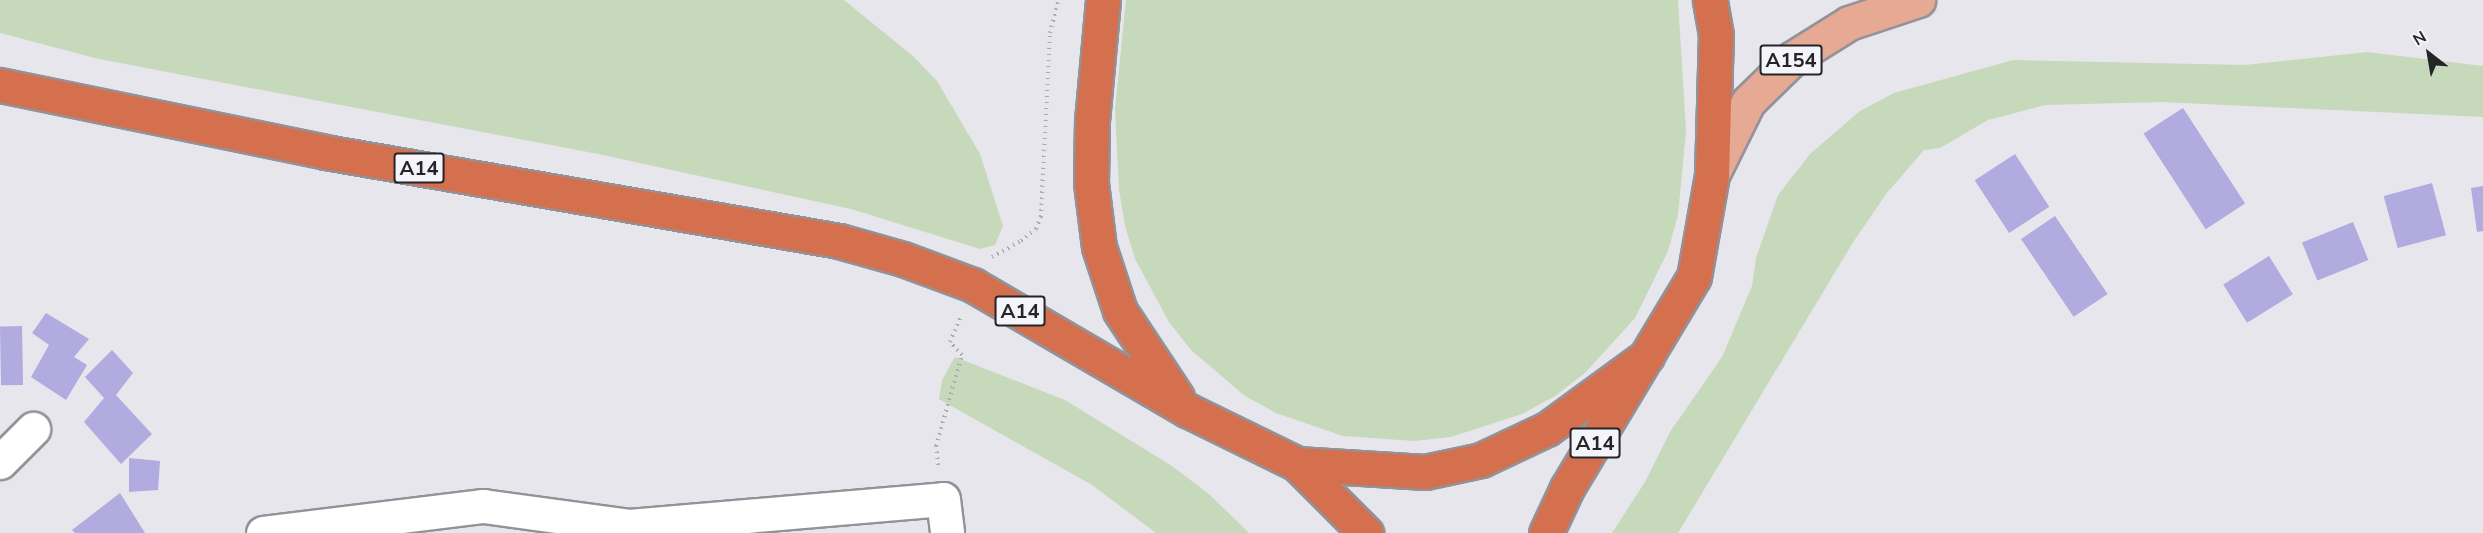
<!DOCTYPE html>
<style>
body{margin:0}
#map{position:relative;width:2483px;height:533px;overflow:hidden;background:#e7e6ed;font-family:"Nunito Sans",sans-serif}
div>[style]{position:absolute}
.green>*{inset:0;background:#c6d9bb}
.building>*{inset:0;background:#b1abdf;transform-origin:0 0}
.path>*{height:4px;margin-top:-2px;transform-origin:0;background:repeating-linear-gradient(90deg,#acabb1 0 1.5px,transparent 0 6px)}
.roads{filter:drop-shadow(2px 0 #939299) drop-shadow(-2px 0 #939299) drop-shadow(0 2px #939299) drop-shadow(0 -2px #939299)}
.minor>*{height:33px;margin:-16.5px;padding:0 16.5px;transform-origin:16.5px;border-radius:16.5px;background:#fff}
.major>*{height:33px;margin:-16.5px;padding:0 16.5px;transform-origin:16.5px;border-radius:16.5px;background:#e5a994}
.highway>*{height:33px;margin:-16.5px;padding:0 16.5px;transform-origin:16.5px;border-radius:16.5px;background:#d4704d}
span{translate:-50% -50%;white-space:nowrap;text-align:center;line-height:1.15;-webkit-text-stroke:5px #f4f4fb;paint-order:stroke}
.shield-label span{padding:2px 4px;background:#f4f4fb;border:2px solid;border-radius:4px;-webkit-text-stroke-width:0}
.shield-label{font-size:20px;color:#252427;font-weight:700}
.north{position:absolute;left:2399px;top:24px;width:60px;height:60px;-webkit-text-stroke:4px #f4f4fb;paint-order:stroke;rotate:329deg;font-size:16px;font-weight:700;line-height:24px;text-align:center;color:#252427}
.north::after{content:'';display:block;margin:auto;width:21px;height:27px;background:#252427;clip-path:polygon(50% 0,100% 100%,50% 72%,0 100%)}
</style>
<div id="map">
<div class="green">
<i style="clip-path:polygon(0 0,844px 0,914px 57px,937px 81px,980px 154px,1003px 226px,995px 245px,980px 249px,851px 209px,598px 154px,99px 59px,0 33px)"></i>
<i style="clip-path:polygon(1126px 0,1678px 0,1686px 131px,1678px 215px,1668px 251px,1635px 318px,1585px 373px,1555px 396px,1522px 414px,1451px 437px,1414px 441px,1343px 436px,1276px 413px,1245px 396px,1191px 350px,1169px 322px,1135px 259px,1125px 226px,1119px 190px,1115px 109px)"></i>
<i style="clip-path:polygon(2367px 52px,2483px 66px,2483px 117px,2162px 102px,2045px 105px,1988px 120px,1940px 148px,1924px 150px,1886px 194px,1852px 244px,1678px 533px,1612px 533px,1645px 482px,1670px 432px,1722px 357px,1752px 286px,1756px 258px,1778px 195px,1810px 154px,1860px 111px,1894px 93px,2013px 60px,2245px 65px)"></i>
<i style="clip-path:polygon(955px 357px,1065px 400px,1172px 466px,1209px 494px,1249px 533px,1156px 533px,1092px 485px,939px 399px,942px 380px)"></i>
</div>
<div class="building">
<i style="left:2183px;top:108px;width:114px;height:47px;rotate:57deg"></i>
<i style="left:2015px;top:154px;width:63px;height:48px;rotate:57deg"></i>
<i style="left:2432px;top:183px;width:54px;height:50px;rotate:75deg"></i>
<i style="clip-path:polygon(2483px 186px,2483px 231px,2477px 232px,2471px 188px)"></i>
<i style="left:2055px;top:216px;width:94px;height:41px;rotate:56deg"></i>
<i style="left:2353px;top:222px;width:41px;height:55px;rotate:68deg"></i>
<i style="left:2269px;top:256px;width:45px;height:54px;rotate:58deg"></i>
<i style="clip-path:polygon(46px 313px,89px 339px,74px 357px,87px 365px,66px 400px,31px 377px,49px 345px,32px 333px)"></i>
<i style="left:22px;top:326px;width:59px;height:22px;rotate:89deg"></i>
<i style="clip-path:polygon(112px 350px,133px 373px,116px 395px,152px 434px,121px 464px,84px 422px,104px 398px,85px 377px)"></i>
<i style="clip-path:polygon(129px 458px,160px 461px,158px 490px,129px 492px)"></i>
<i style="clip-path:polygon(120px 493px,145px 533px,75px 533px,72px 530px)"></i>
</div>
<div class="path">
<i style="left:992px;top:257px;width:33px;rotate:-29deg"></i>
<i style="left:1021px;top:241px;width:19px;rotate:-39deg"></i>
<i style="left:1036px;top:229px;width:13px;rotate:-67deg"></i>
<i style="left:1041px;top:217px;width:184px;rotate:-87.2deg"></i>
<i style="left:1050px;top:33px;width:34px;rotate:-76deg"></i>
<i style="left:938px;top:465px;width:19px;rotate:-96deg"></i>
<i style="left:936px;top:446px;width:95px;rotate:-74.1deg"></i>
<i style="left:962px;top:355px;width:18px;rotate:-133deg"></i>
<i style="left:950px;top:342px;width:28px;rotate:-67deg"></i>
</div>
<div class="roads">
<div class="minor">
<i style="left:0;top:462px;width:47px;rotate:-45deg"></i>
<i style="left:263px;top:533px;width:222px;rotate:-7deg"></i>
<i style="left:483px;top:506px;width:147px;rotate:7.8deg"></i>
<i style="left:629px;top:526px;width:315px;rotate:-4.9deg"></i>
<i style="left:943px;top:499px;width:34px;rotate:83deg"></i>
</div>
<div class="major">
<i style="left:1712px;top:175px;width:81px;rotate:-63.7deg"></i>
<i style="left:1748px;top:102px;width:63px;rotate:-44.4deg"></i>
<i style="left:1793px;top:58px;width:66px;rotate:-32deg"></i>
<i style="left:1849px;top:23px;width:73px;rotate:-18.4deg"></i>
</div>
<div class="highway">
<i style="left:1103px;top:0;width:121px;rotate:95.2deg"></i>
<i style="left:1092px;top:120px;width:63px;rotate:90.9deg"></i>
<i style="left:1091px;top:183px;width:64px;rotate:82.9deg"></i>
<i style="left:1099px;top:247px;width:67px;rotate:71.8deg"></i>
<i style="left:1120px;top:311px;width:103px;rotate:56.5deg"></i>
<i style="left:0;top:85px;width:332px;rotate:11.6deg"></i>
<i style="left:325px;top:152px;width:522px;rotate:9.82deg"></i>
<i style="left:839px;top:241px;width:66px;rotate:15.7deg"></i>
<i style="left:903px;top:259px;width:75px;rotate:20.4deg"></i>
<i style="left:973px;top:285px;width:248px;rotate:30.3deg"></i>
<i style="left:1187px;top:410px;width:123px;rotate:26.1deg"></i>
<i style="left:1297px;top:464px;width:128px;rotate:3.6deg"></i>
<i style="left:1425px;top:472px;width:57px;rotate:-12.1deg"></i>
<i style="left:1481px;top:460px;width:73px;rotate:-25.2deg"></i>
<i style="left:1547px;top:429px;width:124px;rotate:-36.1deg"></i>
<i style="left:1297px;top:464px;width:98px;rotate:45deg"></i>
<i style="left:1546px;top:533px;width:50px;rotate:-65deg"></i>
<i style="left:1567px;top:488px;width:246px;rotate:-59deg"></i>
<i style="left:1694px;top:277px;width:104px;rotate:-80deg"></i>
<i style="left:1712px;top:175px;width:140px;rotate:-88.4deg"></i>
<i style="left:1716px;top:35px;width:36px;rotate:-100deg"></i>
</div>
</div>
<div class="shield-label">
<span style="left:1791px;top:60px">A154</span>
<span style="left:419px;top:168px">A14</span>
<span style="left:1020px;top:311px">A14</span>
<span style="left:1595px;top:443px">A14</span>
</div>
<div class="north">N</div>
</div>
